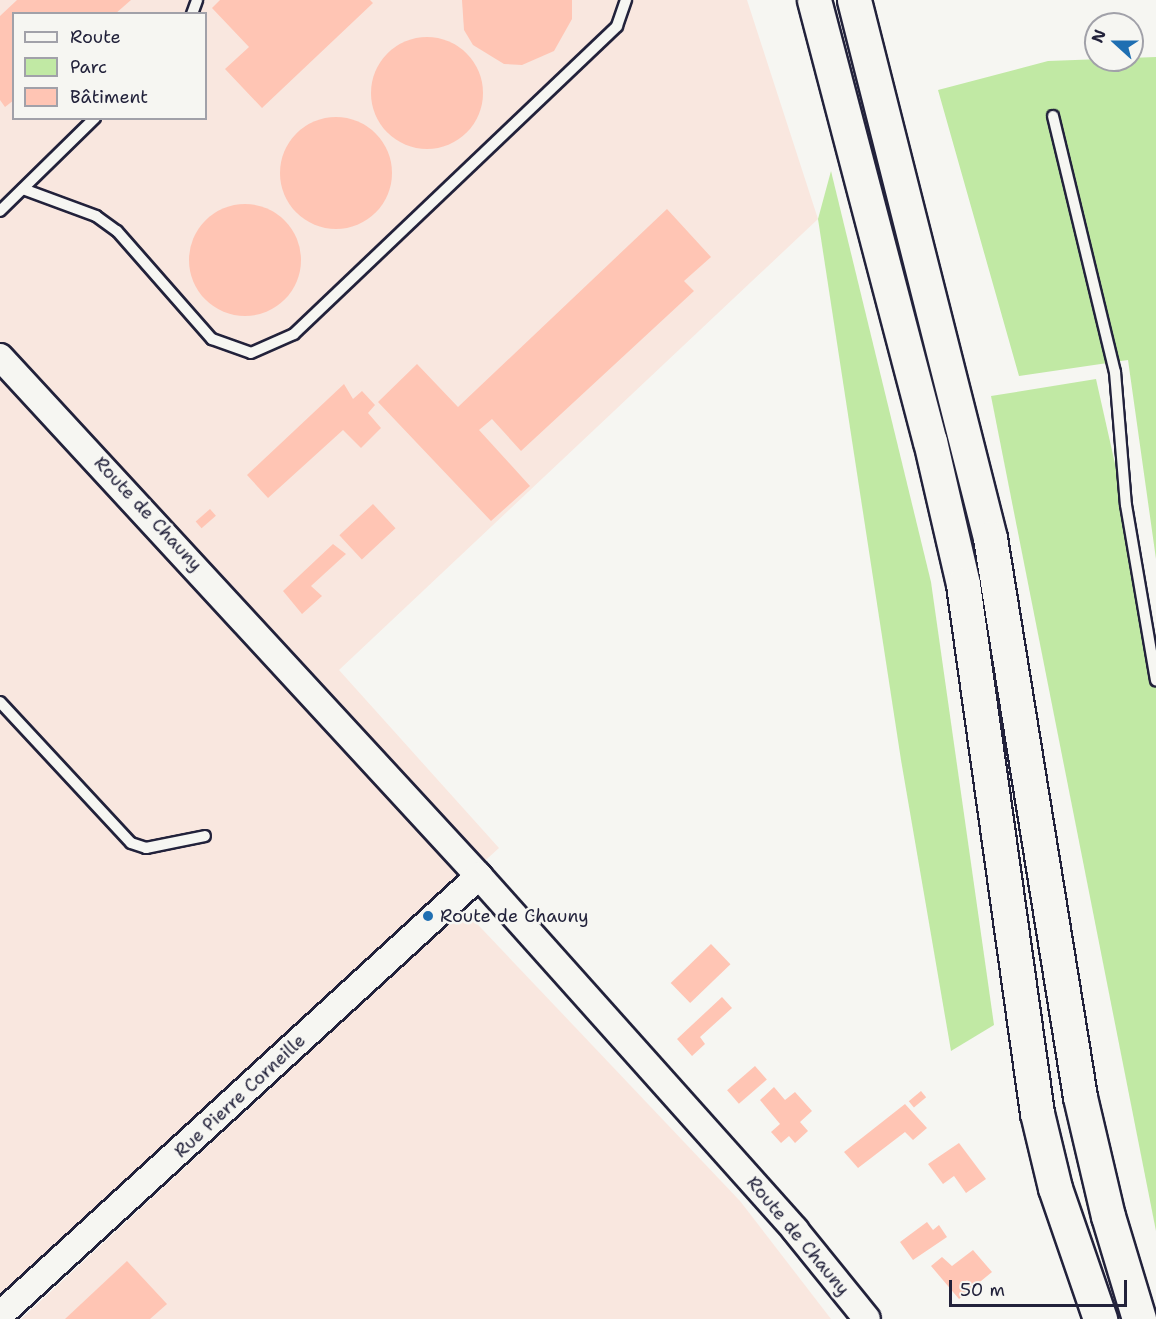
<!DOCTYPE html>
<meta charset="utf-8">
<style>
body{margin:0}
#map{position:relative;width:1156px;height:1319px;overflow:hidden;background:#f6f6f2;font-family:"Shantell Sans",sans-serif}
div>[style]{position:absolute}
.built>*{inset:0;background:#f9e7df}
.green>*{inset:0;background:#c1e9a4}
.building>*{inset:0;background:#ffc5b4;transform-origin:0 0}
.round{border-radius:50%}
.roads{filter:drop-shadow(2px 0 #22223b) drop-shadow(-2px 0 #22223b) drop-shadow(0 2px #22223b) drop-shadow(0 -2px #22223b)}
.service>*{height:10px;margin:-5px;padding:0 5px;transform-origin:5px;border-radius:5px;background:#f6f6f2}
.tertiary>*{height:26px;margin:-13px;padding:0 13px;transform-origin:13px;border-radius:13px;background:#f6f6f2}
.trunk>*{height:33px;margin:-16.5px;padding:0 16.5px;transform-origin:16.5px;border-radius:16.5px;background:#f6f6f2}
.dots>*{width:16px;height:16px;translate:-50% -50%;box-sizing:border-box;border:3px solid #f6f6f2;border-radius:50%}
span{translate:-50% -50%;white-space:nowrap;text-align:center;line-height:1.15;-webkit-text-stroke:5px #f6f6f2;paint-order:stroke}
.street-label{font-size:18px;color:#22223b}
.poi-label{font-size:18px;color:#22223b}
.left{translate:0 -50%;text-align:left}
.legend{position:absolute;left:12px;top:12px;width:195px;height:108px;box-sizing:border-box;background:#f6f6f2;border:2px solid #a1a1a9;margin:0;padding:8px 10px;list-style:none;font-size:18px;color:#22223b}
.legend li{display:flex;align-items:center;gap:12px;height:30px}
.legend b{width:30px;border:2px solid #a1a1a9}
.north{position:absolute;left:1084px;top:12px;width:60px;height:60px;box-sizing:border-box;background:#f6f6f2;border:2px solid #a1a1a9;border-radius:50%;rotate:291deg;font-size:16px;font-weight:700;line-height:24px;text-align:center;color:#22223b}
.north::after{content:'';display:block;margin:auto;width:21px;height:27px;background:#1f6fb2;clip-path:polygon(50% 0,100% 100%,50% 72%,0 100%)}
.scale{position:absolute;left:949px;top:1280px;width:178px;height:27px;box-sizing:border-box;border:3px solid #22223b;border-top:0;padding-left:8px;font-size:18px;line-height:21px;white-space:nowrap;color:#22223b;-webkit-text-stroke:4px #f6f6f2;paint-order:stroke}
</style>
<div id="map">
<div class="built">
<i style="clip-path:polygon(evenodd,0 0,747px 0,818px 219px,339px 670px,499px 848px,0 1300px,0 0,14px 14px,206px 14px,206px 118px,14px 118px,14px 14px)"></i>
<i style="clip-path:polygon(464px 910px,740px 1201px,831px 1319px,21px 1319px)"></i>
</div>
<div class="green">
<i style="clip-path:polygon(1156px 57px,1156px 559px,1128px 360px,1019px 376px,938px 90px,1048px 61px)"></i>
<i style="clip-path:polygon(831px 171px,931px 582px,994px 1025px,951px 1051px,901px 760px,818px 219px)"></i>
<i style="clip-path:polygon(1096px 379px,1156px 647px,1156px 1231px,991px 396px)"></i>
</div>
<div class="building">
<i style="clip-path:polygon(17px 0,131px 0,115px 14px,14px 14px,14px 100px,5px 107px,0 100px,0 16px)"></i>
<i style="clip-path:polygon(220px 0,370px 0,373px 3px,262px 108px,225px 69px,249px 47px,212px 8px)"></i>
<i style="clip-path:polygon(462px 0,572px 0,572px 19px,554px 51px,522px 65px,504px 64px,473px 45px,464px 30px)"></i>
<i class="round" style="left:371px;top:37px;width:112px;height:112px"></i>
<i class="round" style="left:280px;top:117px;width:112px;height:112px"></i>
<i class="round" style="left:189px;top:204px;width:112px;height:112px"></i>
<i style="clip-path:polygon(667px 209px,711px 257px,684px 281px,694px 291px,521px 451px,492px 419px,479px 430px,530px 486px,491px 521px,378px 402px,417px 364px,458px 407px)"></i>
<i style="clip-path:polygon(344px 384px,353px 399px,362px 391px,375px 405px,368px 413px,381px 428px,361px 448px,343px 430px,268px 498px,247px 475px)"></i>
<i style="left:373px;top:504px;width:33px;height:46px;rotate:47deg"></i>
<i style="left:210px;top:509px;width:9px;height:19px;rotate:49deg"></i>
<i style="clip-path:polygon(333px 544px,346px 554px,311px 586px,322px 596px,302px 614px,283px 591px)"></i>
<i style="left:711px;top:944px;width:28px;height:56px;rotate:46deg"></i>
<i style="clip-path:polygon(722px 997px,732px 1008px,700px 1037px,705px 1044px,692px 1056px,677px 1039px)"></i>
<i style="left:755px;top:1066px;width:18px;height:37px;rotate:49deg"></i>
<i style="clip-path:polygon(774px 1087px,785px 1100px,795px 1092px,812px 1111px,800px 1122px,808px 1131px,795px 1143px,789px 1136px,781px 1143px,771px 1132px,780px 1124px,760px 1100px)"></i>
<i style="left:921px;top:1091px;width:8px;height:16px;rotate:50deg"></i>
<i style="clip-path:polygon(905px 1104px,927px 1128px,913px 1140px,905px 1132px,858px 1168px,844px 1152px)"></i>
<i style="clip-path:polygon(959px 1143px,986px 1179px,966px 1193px,954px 1176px,943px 1184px,928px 1164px)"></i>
<i style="clip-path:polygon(927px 1222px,933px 1230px,939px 1225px,947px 1237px,913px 1260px,900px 1242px)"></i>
<i style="clip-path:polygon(973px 1250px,992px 1272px,959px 1299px,931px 1266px,942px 1257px,952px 1266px)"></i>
<i style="clip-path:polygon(127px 1261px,167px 1304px,150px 1319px,65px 1319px)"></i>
</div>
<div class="roads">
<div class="service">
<i style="left:192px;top:14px;width:15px;rotate:-70deg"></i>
<i style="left:1053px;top:116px;width:263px;rotate:76.4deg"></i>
<i style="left:1115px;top:372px;width:133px;rotate:85.3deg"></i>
<i style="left:1126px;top:505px;width:178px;rotate:80.3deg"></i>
<i style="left:23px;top:189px;width:78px;rotate:20.3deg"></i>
<i style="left:96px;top:216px;width:26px;rotate:36deg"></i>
<i style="left:117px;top:231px;width:144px;rotate:48.7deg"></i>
<i style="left:212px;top:339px;width:41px;rotate:19.7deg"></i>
<i style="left:251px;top:353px;width:47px;rotate:-23.8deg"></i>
<i style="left:294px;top:334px;width:446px;rotate:-43.6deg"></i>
<i style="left:617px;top:26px;width:28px;rotate:-71deg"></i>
<i style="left:0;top:211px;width:133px;rotate:-44.4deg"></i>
<i style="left:0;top:702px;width:192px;rotate:47.1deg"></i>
<i style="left:131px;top:843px;width:16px;rotate:18deg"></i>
<i style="left:146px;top:848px;width:60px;rotate:-11.5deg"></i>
</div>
<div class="tertiary">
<i style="left:0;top:357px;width:706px;rotate:47.3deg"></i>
<i style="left:479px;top:876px;width:475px;rotate:48.2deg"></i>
<i style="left:795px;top:1230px;width:114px;rotate:51deg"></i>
<i style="left:0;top:1315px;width:650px;rotate:-42.51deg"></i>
</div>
<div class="trunk">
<i style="left:814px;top:0;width:456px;rotate:75.3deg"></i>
<i style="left:930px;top:441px;width:147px;rotate:77deg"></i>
<i style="left:963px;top:584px;width:534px;rotate:82.04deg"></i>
<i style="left:1037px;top:1113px;width:77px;rotate:76.5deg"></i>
<i style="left:1055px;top:1188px;width:139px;rotate:71deg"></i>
<i style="left:854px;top:0;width:555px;rotate:75.81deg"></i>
<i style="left:990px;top:538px;width:566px;rotate:80.85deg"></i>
<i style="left:1080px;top:1097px;width:122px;rotate:76.8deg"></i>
<i style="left:1108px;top:1216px;width:108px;rotate:73.2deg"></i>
</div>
</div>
<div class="dots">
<i style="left:428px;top:916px;background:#1f6fb2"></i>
</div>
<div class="street-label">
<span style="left:148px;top:514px;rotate:47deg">Route de Chauny</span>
<span style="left:240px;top:1096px;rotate:-43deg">Rue Pierre Corneille</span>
<span style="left:798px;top:1236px;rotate:50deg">Route de Chauny</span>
</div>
<div class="poi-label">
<span class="left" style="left:440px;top:916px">Route de Chauny</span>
</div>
<ul class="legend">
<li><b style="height:8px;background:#f6f6f2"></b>Route</li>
<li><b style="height:16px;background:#c1e9a4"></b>Parc</li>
<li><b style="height:16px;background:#ffc5b4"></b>Bâtiment</li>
</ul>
<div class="north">N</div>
<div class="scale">50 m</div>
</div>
